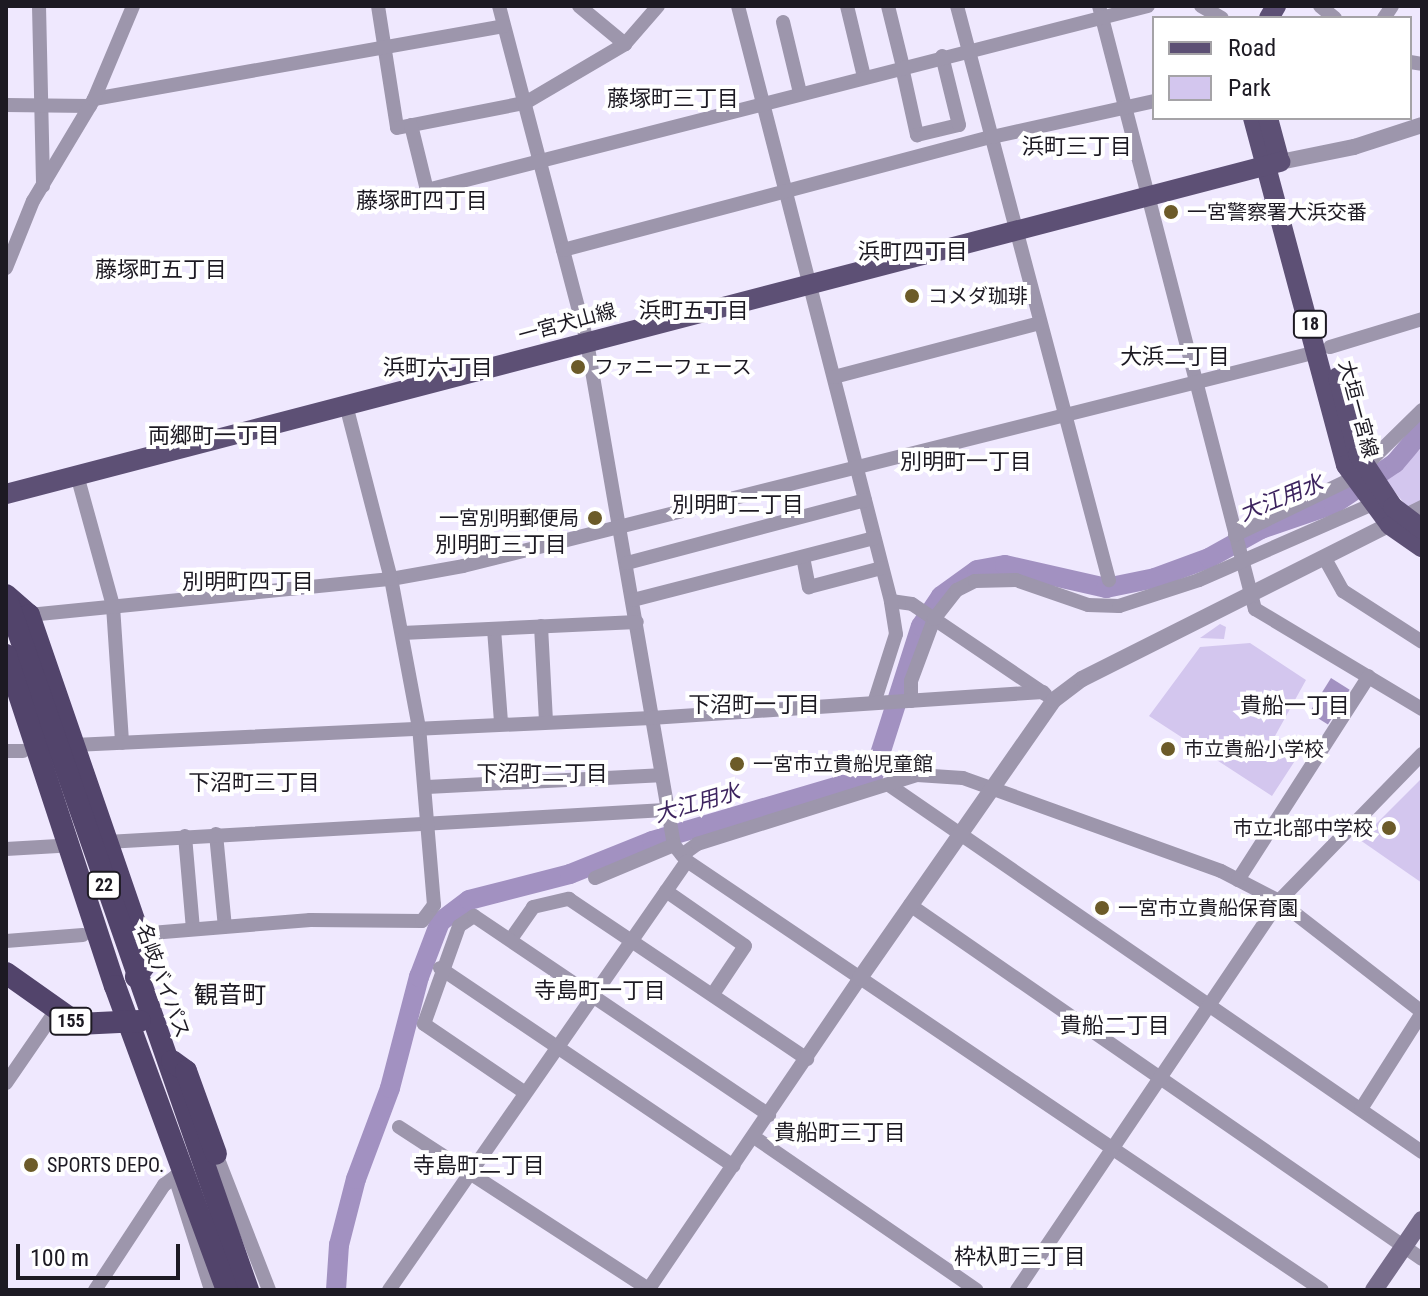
<!DOCTYPE html>
<meta charset="utf-8">
<style>
body{margin:0}
#map{position:relative;width:1428px;height:1296px;overflow:hidden;background:#efe8fe;font-family:"Roboto Condensed","Noto Sans JP",sans-serif}
div>[style]{position:absolute}
.green>*{inset:0;background:#d3c6ee}
.water>*{inset:0;background:#a291c1;transform-origin:0 0}
.river>*{height:20px;margin:-10px;padding:0 10px;transform-origin:10px;border-radius:10px;background:#a291c1}
.minor>*{height:14px;margin:-7px;padding:0 7px;transform-origin:7px;border-radius:7px;background:#9d96ac}
.tertiary>*{height:16px;margin:-8px;padding:0 8px;transform-origin:8px;border-radius:8px;background:#9d96ac}
.secondary>*{height:18px;margin:-9px;padding:0 9px;transform-origin:9px;border-radius:9px;background:#786d8c}
.primary>*{height:20px;margin:-10px;padding:0 10px;transform-origin:10px;border-radius:10px;background:#5d5075}
.trunk>*{height:22px;margin:-11px;padding:0 11px;transform-origin:11px;border-radius:11px;background:#52446b}
.dots>*{width:22px;height:22px;translate:-50% -50%;box-sizing:border-box;border:4px solid #fff;border-radius:50%}
span{translate:-50% -50%;white-space:nowrap;text-align:center;line-height:1.15;-webkit-text-stroke:8px #fff;paint-order:stroke}
.shield-label span{padding:2px 6px;background:#fff;border:2px solid;border-radius:6px;-webkit-text-stroke-width:0}
.shield-label{font-size:18px;color:#1d1a23;font-weight:700}
.poi-label{font-size:20px;color:#1d1a23}
.left{translate:0 -50%;text-align:left}
.right{translate:-100% -50%;text-align:right}
.street-label{font-size:20px;color:#1d1a23}
.neighbourhood-label{font-size:22px;color:#1d1a23}
.water-label{font-size:22px;color:#3d245f;font-style:italic}
.quarter-label{font-size:24px;color:#1d1a23}
.frame{position:absolute;inset:0;border:8px solid #1d1a23;pointer-events:none}
.legend{position:absolute;left:1152px;top:16px;width:260px;height:104px;box-sizing:border-box;background:#fff;border:2px solid #a5a3a7;margin:0;padding:10px 14px;list-style:none;font-size:24px;color:#1d1a23}
.legend li{display:flex;align-items:center;gap:16px;height:40px}
.legend b{width:40px;border:2px solid #a5a3a7}
.scale{position:absolute;left:16px;top:1244px;width:164px;height:36px;box-sizing:border-box;border:4px solid #1d1a23;border-top:0;padding-left:10px;font-size:24px;line-height:28px;white-space:nowrap;color:#1d1a23;-webkit-text-stroke:6px #fff;paint-order:stroke}
</style>
<div id="map">
<div class="green">
<i style="clip-path:polygon(1422px 448px,1422px 500px,1408px 508px,1385px 480px)"></i>
<i style="clip-path:polygon(1220px 624px,1226px 627px,1224px 639px,1200px 638px)"></i>
<i style="clip-path:polygon(1250px 643px,1306px 680px,1275px 736px,1300px 753px,1272px 796px,1149px 716px,1200px 647px)"></i>
<i style="clip-path:polygon(1422px 778px,1422px 883px,1360px 840px)"></i>
</div>
<div class="water">
<i style="left:1331px;top:678px;width:22px;height:41px;rotate:32deg"></i>
</div>
<div class="river">
<i style="left:336px;top:1290px;width:45px;rotate:-86.2deg"></i>
<i style="left:339px;top:1245px;width:68px;rotate:-75.6deg"></i>
<i style="left:356px;top:1179px;width:97px;rotate:-69.5deg"></i>
<i style="left:390px;top:1088px;width:115px;rotate:-75.4deg"></i>
<i style="left:419px;top:977px;width:59px;rotate:-69.1deg"></i>
<i style="left:440px;top:922px;width:36px;rotate:-37deg"></i>
<i style="left:469px;top:900px;width:104px;rotate:-14.4deg"></i>
<i style="left:570px;top:874px;width:88px;rotate:-21.9deg"></i>
<i style="left:652px;top:841px;width:230px;rotate:-16.4deg"></i>
<i style="left:873px;top:776px;width:157px;rotate:-72.3deg"></i>
<i style="left:921px;top:626px;width:36px;rotate:-56deg"></i>
<i style="left:941px;top:596px;width:44px;rotate:-35.8deg"></i>
<i style="left:977px;top:570px;width:28px;rotate:-10deg"></i>
<i style="left:1005px;top:565px;width:104px;rotate:12.8deg"></i>
<i style="left:1106px;top:588px;width:50px;rotate:-11.5deg"></i>
<i style="left:1155px;top:578px;width:58px;rotate:-20.3deg"></i>
<i style="left:1209px;top:558px;width:60px;rotate:-29.1deg"></i>
<i style="left:1261px;top:529px;width:77px;rotate:-18.9deg"></i>
<i style="left:1334px;top:504px;width:73px;rotate:-33.9deg"></i>
<i style="left:1395px;top:463px;width:42px;rotate:-49.8deg"></i>
</div>
<div class="minor">
<i style="left:39px;top:6px;width:180px;rotate:88.7deg"></i>
<i style="left:378px;top:6px;width:123px;rotate:81.1deg"></i>
<i style="left:397px;top:128px;width:130px;rotate:-11.1deg"></i>
<i style="left:525px;top:103px;width:116px;rotate:-30.5deg"></i>
<i style="left:625px;top:44px;width:50px;rotate:-49deg"></i>
<i style="left:499px;top:6px;width:347px;rotate:75.3deg"></i>
<i style="left:587px;top:342px;width:510px;rotate:80.19deg"></i>
<i style="left:674px;top:845px;width:21px;rotate:51deg"></i>
<i style="left:687px;top:861px;width:766px;rotate:34.04deg"></i>
<i style="left:579px;top:6px;width:60px;rotate:39.6deg"></i>
<i style="left:738px;top:6px;width:614px;rotate:75.58deg"></i>
<i style="left:891px;top:601px;width:21px;rotate:8deg"></i>
<i style="left:912px;top:604px;width:161px;rotate:34.1deg"></i>
<i style="left:847px;top:6px;width:73px;rotate:76.5deg"></i>
<i style="left:888px;top:6px;width:63px;rotate:76.2deg"></i>
<i style="left:957px;top:6px;width:594px;rotate:75.17deg"></i>
<i style="left:1099px;top:6px;width:623px;rotate:75.5deg"></i>
<i style="left:1255px;top:609px;width:195px;rotate:30.9deg"></i>
<i style="left:1201px;top:6px;width:24px;rotate:30deg"></i>
<i style="left:1320px;top:6px;width:19px;rotate:39deg"></i>
<i style="left:1384px;top:18px;width:14px;rotate:-56deg"></i>
<i style="left:783px;top:22px;width:73px;rotate:76.5deg"></i>
<i style="left:1410px;top:62px;width:12px;rotate:9deg"></i>
<i style="left:902px;top:67px;width:70px;rotate:77.6deg"></i>
<i style="left:917px;top:135px;width:43px;rotate:-13.4deg"></i>
<i style="left:959px;top:125px;width:71px;rotate:-103.8deg"></i>
<i style="left:94px;top:99px;width:416px;rotate:-10.1deg"></i>
<i style="left:6px;top:105px;width:84px;rotate:0.7deg"></i>
<i style="left:411px;top:125px;width:67px;rotate:76.2deg"></i>
<i style="left:427px;top:190px;width:744px;rotate:-14.32deg"></i>
<i style="left:563px;top:250px;width:444px;rotate:-14.8deg"></i>
<i style="left:992px;top:137px;width:166px;rotate:-12.5deg"></i>
<i style="left:6px;top:268px;width:72px;rotate:-68.1deg"></i>
<i style="left:33px;top:201px;width:119px;rotate:-59.1deg"></i>
<i style="left:94px;top:99px;width:101px;rotate:-67.2deg"></i>
<i style="left:1330px;top:347px;width:96px;rotate:-16.9deg"></i>
<i style="left:834px;top:377px;width:213px;rotate:-14.7deg"></i>
<i style="left:1365px;top:466px;width:80px;rotate:-44.5deg"></i>
<i style="left:77px;top:475px;width:136px;rotate:74.6deg"></i>
<i style="left:113px;top:606px;width:137px;rotate:86.2deg"></i>
<i style="left:1235px;top:535px;width:131px;rotate:-25.8deg"></i>
<i style="left:803px;top:557px;width:31px;rotate:79deg"></i>
<i style="left:809px;top:587px;width:75px;rotate:-14.6deg"></i>
<i style="left:1324px;top:557px;width:39px;rotate:61deg"></i>
<i style="left:1343px;top:591px;width:94px;rotate:32.8deg"></i>
<i style="left:627px;top:563px;width:246px;rotate:-14.8deg"></i>
<i style="left:633px;top:600px;width:249px;rotate:-14.4deg"></i>
<i style="left:29px;top:615px;width:364px;rotate:-5.7deg"></i>
<i style="left:391px;top:579px;width:73px;rotate:-10.2deg"></i>
<i style="left:463px;top:566px;width:880px;rotate:-14.07deg"></i>
<i style="left:541px;top:626px;width:95px;rotate:87deg"></i>
<i style="left:494px;top:629px;width:94px;rotate:85.7deg"></i>
<i style="left:402px;top:633px;width:235px;rotate:-2.7deg"></i>
<i style="left:911px;top:701px;width:20px;rotate:-90deg"></i>
<i style="left:911px;top:681px;width:66px;rotate:-69.6deg"></i>
<i style="left:934px;top:619px;width:37px;rotate:-52deg"></i>
<i style="left:957px;top:590px;width:20px;rotate:-27deg"></i>
<i style="left:975px;top:581px;width:41px;rotate:-1.4deg"></i>
<i style="left:1016px;top:580px;width:76px;rotate:19.1deg"></i>
<i style="left:1088px;top:605px;width:31px;rotate:2deg"></i>
<i style="left:1119px;top:606px;width:84px;rotate:-18deg"></i>
<i style="left:1199px;top:580px;width:190px;rotate:-23.6deg"></i>
<i style="left:874px;top:703px;width:72px;rotate:-72.3deg"></i>
<i style="left:896px;top:634px;width:33px;rotate:-99deg"></i>
<i style="left:74px;top:745px;width:578px;rotate:-2.68deg"></i>
<i style="left:651px;top:718px;width:393px;rotate:-3.8deg"></i>
<i style="left:6px;top:751px;width:17px"></i>
<i style="left:889px;top:785px;width:647px;rotate:34.55deg"></i>
<i style="left:427px;top:787px;width:233px;rotate:-2.9deg"></i>
<i style="left:216px;top:834px;width:93px;rotate:84.5deg"></i>
<i style="left:185px;top:836px;width:93px;rotate:85.1deg"></i>
<i style="left:107px;top:842px;width:559px;rotate:-3.28deg"></i>
<i style="left:6px;top:849px;width:52px;rotate:-3.3deg"></i>
<i style="left:682px;top:855px;width:19px;rotate:-36deg"></i>
<i style="left:697px;top:844px;width:231px;rotate:-17.4deg"></i>
<i style="left:917px;top:775px;width:46px;rotate:3.7deg"></i>
<i style="left:963px;top:778px;width:274px;rotate:19.8deg"></i>
<i style="left:1221px;top:871px;width:65px;rotate:27.3deg"></i>
<i style="left:1279px;top:901px;width:181px;rotate:37.8deg"></i>
<i style="left:595px;top:878px;width:86px;rotate:-22.7deg"></i>
<i style="left:1238px;top:880px;width:242px;rotate:-57.3deg"></i>
<i style="left:666px;top:891px;width:96px;rotate:34.8deg"></i>
<i style="left:745px;top:946px;width:58px;rotate:123.7deg"></i>
<i style="left:910px;top:905px;width:622px;rotate:34.66deg"></i>
<i style="left:139px;top:934px;width:172px;rotate:-4.7deg"></i>
<i style="left:310px;top:920px;width:112px;rotate:0.5deg"></i>
<i style="left:422px;top:921px;width:20px;rotate:-53deg"></i>
<i style="left:434px;top:905px;width:178px;rotate:-94.8deg"></i>
<i style="left:419px;top:728px;width:152px;rotate:-100.6deg"></i>
<i style="left:391px;top:579px;width:180px;rotate:-104.5deg"></i>
<i style="left:511px;top:939px;width:39px;rotate:-55deg"></i>
<i style="left:533px;top:907px;width:37px;rotate:-13deg"></i>
<i style="left:569px;top:899px;width:287px;rotate:33.9deg"></i>
<i style="left:6px;top:941px;width:77px;rotate:-4.5deg"></i>
<i style="left:440px;top:968px;width:354px;rotate:34deg"></i>
<i style="left:6px;top:1083px;width:81px;rotate:-55.5deg"></i>
<i style="left:524px;top:1092px;width:121px;rotate:-145.8deg"></i>
<i style="left:424px;top:1024px;width:104px;rotate:-70.3deg"></i>
<i style="left:459px;top:926px;width:18px;rotate:-34deg"></i>
<i style="left:474px;top:916px;width:356px;rotate:34deg"></i>
<i style="left:1361px;top:1109px;width:114px;rotate:-57.6deg"></i>
<i style="left:399px;top:1127px;width:299px;rotate:33deg"></i>
<i style="left:754px;top:1137px;width:270px;rotate:34.5deg"></i>
<i style="left:216px;top:1154px;width:146px;rotate:68.7deg"></i>
<i style="left:95px;top:1290px;width:126px;rotate:-56.7deg"></i>
<i style="left:164px;top:1185px;width:14px;rotate:-36deg"></i>
<i style="left:175px;top:1177px;width:119px;rotate:72.3deg"></i>
<i style="left:389px;top:1290px;width:522px;rotate:-55.21deg"></i>
<i style="left:648px;top:1290px;width:377px;rotate:-55.8deg"></i>
<i style="left:1017px;top:1290px;width:469px;rotate:-56deg"></i>
<i style="left:1279px;top:901px;width:205px;rotate:-45.8deg"></i>
</div>
<div class="tertiary">
<i style="left:1280px;top:162px;width:76px;rotate:-11.5deg"></i>
<i style="left:1354px;top:147px;width:71px;rotate:-17.9deg"></i>
<i style="left:860px;top:978px;width:339px;rotate:-55.1deg"></i>
<i style="left:1054px;top:700px;width:35px;rotate:-37deg"></i>
<i style="left:1082px;top:679px;width:381px;rotate:-26.7deg"></i>
</div>
<div class="secondary">
<i style="left:1374px;top:1290px;width:85px;rotate:-55.6deg"></i>
</div>
<div class="primary">
<i style="left:1269px;top:18px;width:14px;rotate:-60deg"></i>
<i style="left:1253px;top:118px;width:359px;rotate:75deg"></i>
<i style="left:1346px;top:465px;width:74px;rotate:53.7deg"></i>
<i style="left:1390px;top:525px;width:39px;rotate:35deg"></i>
<i style="left:1268px;top:118px;width:39px;rotate:75deg"></i>
<i style="left:1338px;top:377px;width:80px;rotate:75.4deg"></i>
<i style="left:1358px;top:454px;width:64px;rotate:56.6deg"></i>
<i style="left:1393px;top:507px;width:36px;rotate:37deg"></i>
<i style="left:6px;top:494px;width:1317px;rotate:-14.61deg"></i>
</div>
<div class="trunk">
<i style="left:6px;top:595px;width:30px;rotate:41deg"></i>
<i style="left:29px;top:615px;width:337px;rotate:71deg"></i>
<i style="left:139px;top:934px;width:28px;rotate:72deg"></i>
<i style="left:148px;top:961px;width:20px;rotate:127deg"></i>
<i style="left:6px;top:597px;width:734px;rotate:70.75deg"></i>
<i style="left:6px;top:655px;width:348px;rotate:71.8deg"></i>
<i style="left:115px;top:986px;width:324px;rotate:69.8deg"></i>
<i style="left:6px;top:973px;width:88px;rotate:35.3deg"></i>
<i style="left:78px;top:1024px;width:62px;rotate:-2.8deg"></i>
<i style="left:172px;top:1061px;width:17px;rotate:36deg"></i>
<i style="left:186px;top:1071px;width:88px;rotate:70.1deg"></i>
</div>
<div class="dots">
<i style="left:1171px;top:212px;background:#6c5b29"></i>
<i style="left:912px;top:296px;background:#6c5b29"></i>
<i style="left:578px;top:367px;background:#6c5b29"></i>
<i style="left:595px;top:518px;background:#6c5b29"></i>
<i style="left:1168px;top:749px;background:#6c5b29"></i>
<i style="left:737px;top:764px;background:#6c5b29"></i>
<i style="left:1389px;top:828px;background:#6c5b29"></i>
<i style="left:1102px;top:908px;background:#6c5b29"></i>
<i style="left:31px;top:1165px;background:#6c5b29"></i>
</div>
<div class="shield-label">
<span style="left:1310px;top:324px">18</span>
<span style="left:104px;top:885px">22</span>
<span style="left:71px;top:1021px">155</span>
</div>
<div class="poi-label">
<span class="left" style="left:1187px;top:212px">一宮警察署大浜交番</span>
<span class="left" style="left:928px;top:296px">コメダ珈琲</span>
<span class="left" style="left:594px;top:367px">ファニーフェース</span>
<span class="right" style="left:579px;top:518px">一宮別明郵便局</span>
<span class="left" style="left:1184px;top:749px">市立貴船小学校</span>
<span class="left" style="left:753px;top:764px">一宮市立貴船児童館</span>
<span class="right" style="left:1373px;top:828px">市立北部中学校</span>
<span class="left" style="left:1118px;top:908px">一宮市立貴船保育園</span>
<span class="left" style="left:47px;top:1165px">SPORTS DEPO.</span>
</div>
<div class="street-label">
<span style="left:567px;top:323px;rotate:-15deg">一宮犬山線</span>
<span style="left:1358px;top:409px;rotate:75deg">大垣一宮線</span>
<span style="left:163px;top:981px;rotate:70deg">名岐バイパス</span>
</div>
<div class="neighbourhood-label">
<span style="left:673px;top:99px">藤塚町三丁目</span>
<span style="left:1077px;top:147px">浜町三丁目</span>
<span style="left:422px;top:201px">藤塚町四丁目</span>
<span style="left:913px;top:252px">浜町四丁目</span>
<span style="left:161px;top:270px">藤塚町五丁目</span>
<span style="left:694px;top:311px">浜町五丁目</span>
<span style="left:1175px;top:357px">大浜二丁目</span>
<span style="left:438px;top:368px">浜町六丁目</span>
<span style="left:214px;top:436px">両郷町一丁目</span>
<span style="left:966px;top:462px">別明町一丁目</span>
<span style="left:738px;top:505px">別明町二丁目</span>
<span style="left:501px;top:545px">別明町三丁目</span>
<span style="left:248px;top:582px">別明町四丁目</span>
<span style="left:754px;top:705px">下沼町一丁目</span>
<span style="left:1295px;top:706px">貴船一丁目</span>
<span style="left:542px;top:774px">下沼町二丁目</span>
<span style="left:254px;top:783px">下沼町三丁目</span>
<span style="left:600px;top:991px">寺島町一丁目</span>
<span style="left:1115px;top:1026px">貴船二丁目</span>
<span style="left:840px;top:1133px">貴船町三丁目</span>
<span style="left:479px;top:1166px">寺島町二丁目</span>
<span style="left:1020px;top:1257px">枠杁町三丁目</span>
</div>
<div class="water-label">
<span style="left:1281px;top:498px;rotate:-22deg">大江用水</span>
<span style="left:697px;top:803px;rotate:-16deg">大江用水</span>
</div>
<div class="quarter-label">
<span style="left:230px;top:996px">観音町</span>
</div>
<div class="frame"></div>
<ul class="legend">
<li><b style="height:10px;background:#5d5075"></b>Road</li>
<li><b style="height:22px;background:#d3c6ee"></b>Park</li>
</ul>
<div class="scale">100 m</div>
</div>
